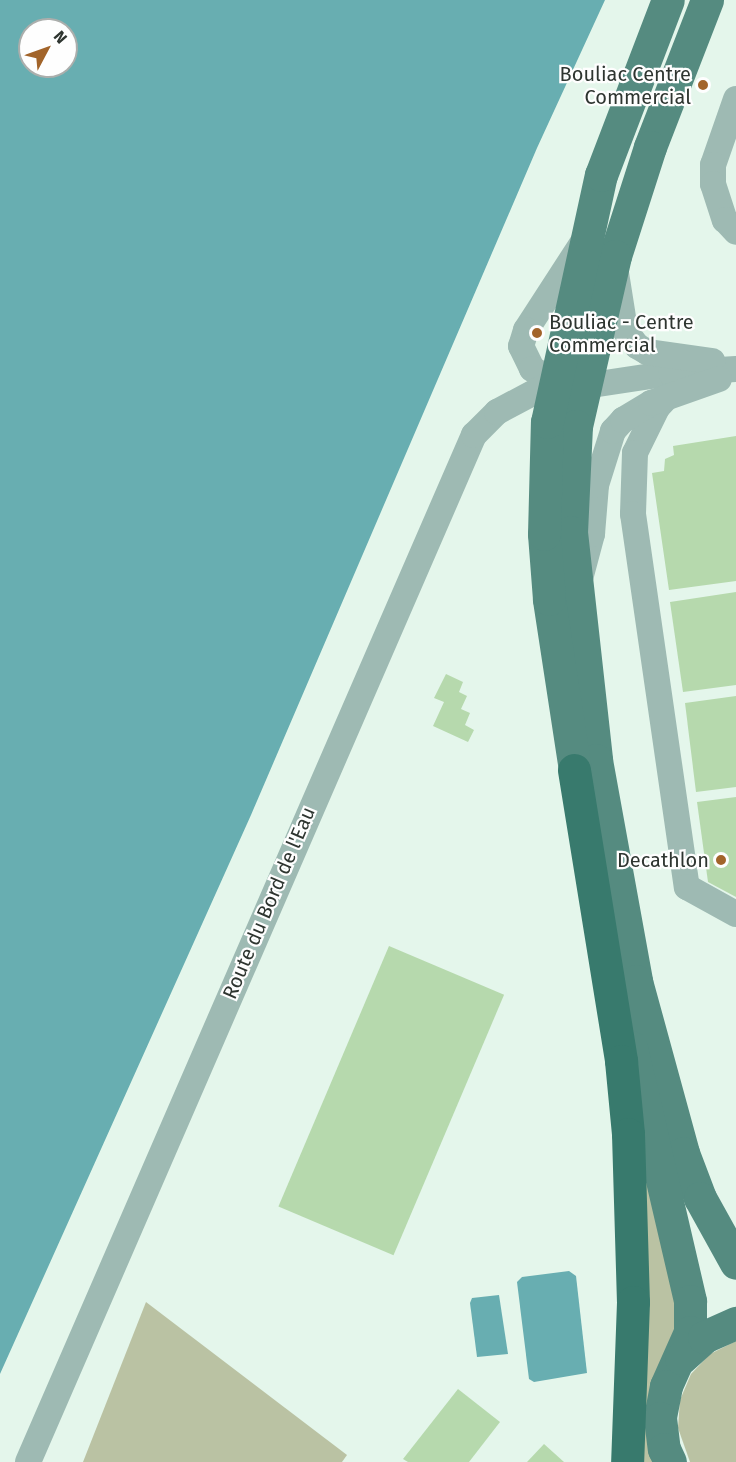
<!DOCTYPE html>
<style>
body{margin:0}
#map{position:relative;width:736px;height:1462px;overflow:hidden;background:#e4f6eb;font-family:"Fira Sans",sans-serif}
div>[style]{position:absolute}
.green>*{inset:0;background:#bac2a3}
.water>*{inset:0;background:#68aeb1}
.building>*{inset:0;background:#b6d9ad;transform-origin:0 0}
.minor>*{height:26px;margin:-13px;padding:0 13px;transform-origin:13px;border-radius:13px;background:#9ebab3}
.major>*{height:33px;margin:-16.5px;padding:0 16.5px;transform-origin:16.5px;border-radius:16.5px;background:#558b80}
.highway>*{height:33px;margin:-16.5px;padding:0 16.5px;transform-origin:16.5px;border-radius:16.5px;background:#387a6d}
.dots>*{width:16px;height:16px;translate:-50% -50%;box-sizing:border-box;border:3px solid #fefefe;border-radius:50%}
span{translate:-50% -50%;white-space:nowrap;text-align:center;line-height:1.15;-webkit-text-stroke:4.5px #fefefe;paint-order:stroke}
.poi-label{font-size:20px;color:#2e3530}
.right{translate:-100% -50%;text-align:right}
.left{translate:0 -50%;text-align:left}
.street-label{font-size:20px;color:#2e3530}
.north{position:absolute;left:18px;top:18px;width:60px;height:60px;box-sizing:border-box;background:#fefefe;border:2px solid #abaeac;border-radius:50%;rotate:49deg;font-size:16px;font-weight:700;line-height:24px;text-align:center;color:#2e3530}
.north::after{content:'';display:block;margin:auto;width:21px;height:27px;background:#a2642a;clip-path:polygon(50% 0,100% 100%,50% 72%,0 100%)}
</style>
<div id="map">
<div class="green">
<i style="clip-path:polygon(638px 1154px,681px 1299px,653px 1462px,638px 1462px)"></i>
<i style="clip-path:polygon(146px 1302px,347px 1455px,342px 1462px,83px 1462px)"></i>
<i style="clip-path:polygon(736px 1341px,736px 1462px,690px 1462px,678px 1428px,680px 1400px,691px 1374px,710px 1354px)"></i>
</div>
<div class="water">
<i style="clip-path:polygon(evenodd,0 0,605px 0,537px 148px,251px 815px,0 1374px,0 0,30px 30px,66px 30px,66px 66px,30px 66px,30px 30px)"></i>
<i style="clip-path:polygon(569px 1271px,576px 1276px,587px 1373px,534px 1382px,529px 1379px,517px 1282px,522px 1277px)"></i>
<i style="clip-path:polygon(499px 1295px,508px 1354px,477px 1357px,470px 1303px,472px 1298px)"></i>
</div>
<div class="building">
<i style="clip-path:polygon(736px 436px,736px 581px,669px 590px,652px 473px,664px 471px,665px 459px,674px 455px,673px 446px)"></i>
<i style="clip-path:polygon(736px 592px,736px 685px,683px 692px,670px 602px)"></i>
<i style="clip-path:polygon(446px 674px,463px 682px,459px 692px,467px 696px,461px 709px,470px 713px,465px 725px,474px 730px,468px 742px,433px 726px,444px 702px,434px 698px)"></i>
<i style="clip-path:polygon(736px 696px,736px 787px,696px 792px,685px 703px)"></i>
<i style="clip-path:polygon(736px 797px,736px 897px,708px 882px,697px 802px)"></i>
<i style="left:389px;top:946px;width:125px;height:283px;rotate:23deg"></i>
<i style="clip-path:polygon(458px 1389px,500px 1422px,469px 1462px,408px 1462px,403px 1459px)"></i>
<i style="clip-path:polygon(544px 1444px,564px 1462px,527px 1462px)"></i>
</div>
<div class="minor">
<i style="left:736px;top:99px;width:70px;rotate:109.2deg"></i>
<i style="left:713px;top:165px;width:19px;rotate:90deg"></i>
<i style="left:713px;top:184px;width:38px;rotate:72deg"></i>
<i style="left:725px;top:220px;width:16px;rotate:47deg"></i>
<i style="left:583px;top:242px;width:105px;rotate:122.9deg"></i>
<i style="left:526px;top:330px;width:17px;rotate:107deg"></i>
<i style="left:521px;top:346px;width:25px;rotate:64deg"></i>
<i style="left:532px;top:369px;width:26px;rotate:28deg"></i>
<i style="left:555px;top:381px;width:30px;rotate:9deg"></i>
<i style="left:585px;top:386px;width:87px;rotate:-8.6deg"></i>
<i style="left:671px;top:373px;width:65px;rotate:-3.5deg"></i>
<i style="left:616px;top:273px;width:58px;rotate:81deg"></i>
<i style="left:625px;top:330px;width:20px;rotate:53deg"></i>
<i style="left:637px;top:346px;width:12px;rotate:31deg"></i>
<i style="left:647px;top:352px;width:66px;rotate:7.9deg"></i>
<i style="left:668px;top:396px;width:16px;rotate:133deg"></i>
<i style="left:657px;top:408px;width:50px;rotate:116.1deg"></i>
<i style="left:635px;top:453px;width:61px;rotate:91.9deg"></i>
<i style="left:633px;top:514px;width:377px;rotate:81.8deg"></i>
<i style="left:687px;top:887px;width:56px;rotate:28.9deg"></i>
<i style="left:580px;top:579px;width:47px;rotate:-75.1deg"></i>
<i style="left:592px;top:534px;width:49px;rotate:-85.3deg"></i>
<i style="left:596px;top:485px;width:57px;rotate:-72.5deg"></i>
<i style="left:613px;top:431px;width:15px;rotate:-48deg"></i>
<i style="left:623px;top:420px;width:33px;rotate:-31deg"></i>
<i style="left:651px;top:403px;width:72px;rotate:-19.4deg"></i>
<i style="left:28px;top:1462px;width:1120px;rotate:-66.53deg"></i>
<i style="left:474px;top:435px;width:33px;rotate:-45deg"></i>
<i style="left:497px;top:412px;width:66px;rotate:-28.1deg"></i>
</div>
<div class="major">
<i style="left:707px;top:0;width:158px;rotate:111.2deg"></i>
<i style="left:650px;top:147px;width:114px;rotate:107.8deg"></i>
<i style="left:615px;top:256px;width:174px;rotate:102.9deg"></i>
<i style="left:576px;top:426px;width:106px;rotate:92.7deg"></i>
<i style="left:571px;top:532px;width:229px;rotate:83.7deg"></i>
<i style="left:596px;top:760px;width:225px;rotate:79.7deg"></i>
<i style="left:636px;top:981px;width:178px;rotate:74.7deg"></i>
<i style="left:683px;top:1153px;width:48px;rotate:69.3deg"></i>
<i style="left:700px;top:1198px;width:74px;rotate:61deg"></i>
<i style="left:579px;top:796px;width:199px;rotate:-98.7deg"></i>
<i style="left:549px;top:599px;width:65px;rotate:-94.4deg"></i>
<i style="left:544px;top:534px;width:112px;rotate:-88.5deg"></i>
<i style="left:547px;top:422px;width:253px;rotate:-77.7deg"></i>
<i style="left:601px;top:175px;width:187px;rotate:-69.1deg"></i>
<i style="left:631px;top:1047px;width:261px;rotate:76.9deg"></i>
<i style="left:690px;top:1301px;width:31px;rotate:90deg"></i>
<i style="left:690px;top:1332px;width:59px;rotate:114deg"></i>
<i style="left:666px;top:1386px;width:33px;rotate:101deg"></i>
<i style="left:660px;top:1418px;width:31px;rotate:83deg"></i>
<i style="left:664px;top:1449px;width:14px;rotate:65deg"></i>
<i style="left:681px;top:1358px;width:31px;rotate:-42deg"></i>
<i style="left:704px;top:1337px;width:35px;rotate:-24deg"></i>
</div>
<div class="highway">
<i style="left:574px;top:770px;width:295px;rotate:80.8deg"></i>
<i style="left:621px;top:1061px;width:73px;rotate:84.5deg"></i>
<i style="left:628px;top:1134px;width:168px;rotate:88.3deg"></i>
<i style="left:633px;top:1302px;width:160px;rotate:92.1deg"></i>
</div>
<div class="dots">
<i style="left:703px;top:85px;background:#a2642a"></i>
<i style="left:537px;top:333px;background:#a2642a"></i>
<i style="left:721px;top:860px;background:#a2642a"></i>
</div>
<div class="poi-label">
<span class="right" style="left:691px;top:86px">Bouliac Centre<br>Commercial</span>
<span class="left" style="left:549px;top:334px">Bouliac - Centre<br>Commercial</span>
<span class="right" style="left:709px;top:860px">Decathlon</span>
</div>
<div class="street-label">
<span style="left:269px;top:903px;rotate:-67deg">Route du Bord de l'Eau</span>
</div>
<div class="north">N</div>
</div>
